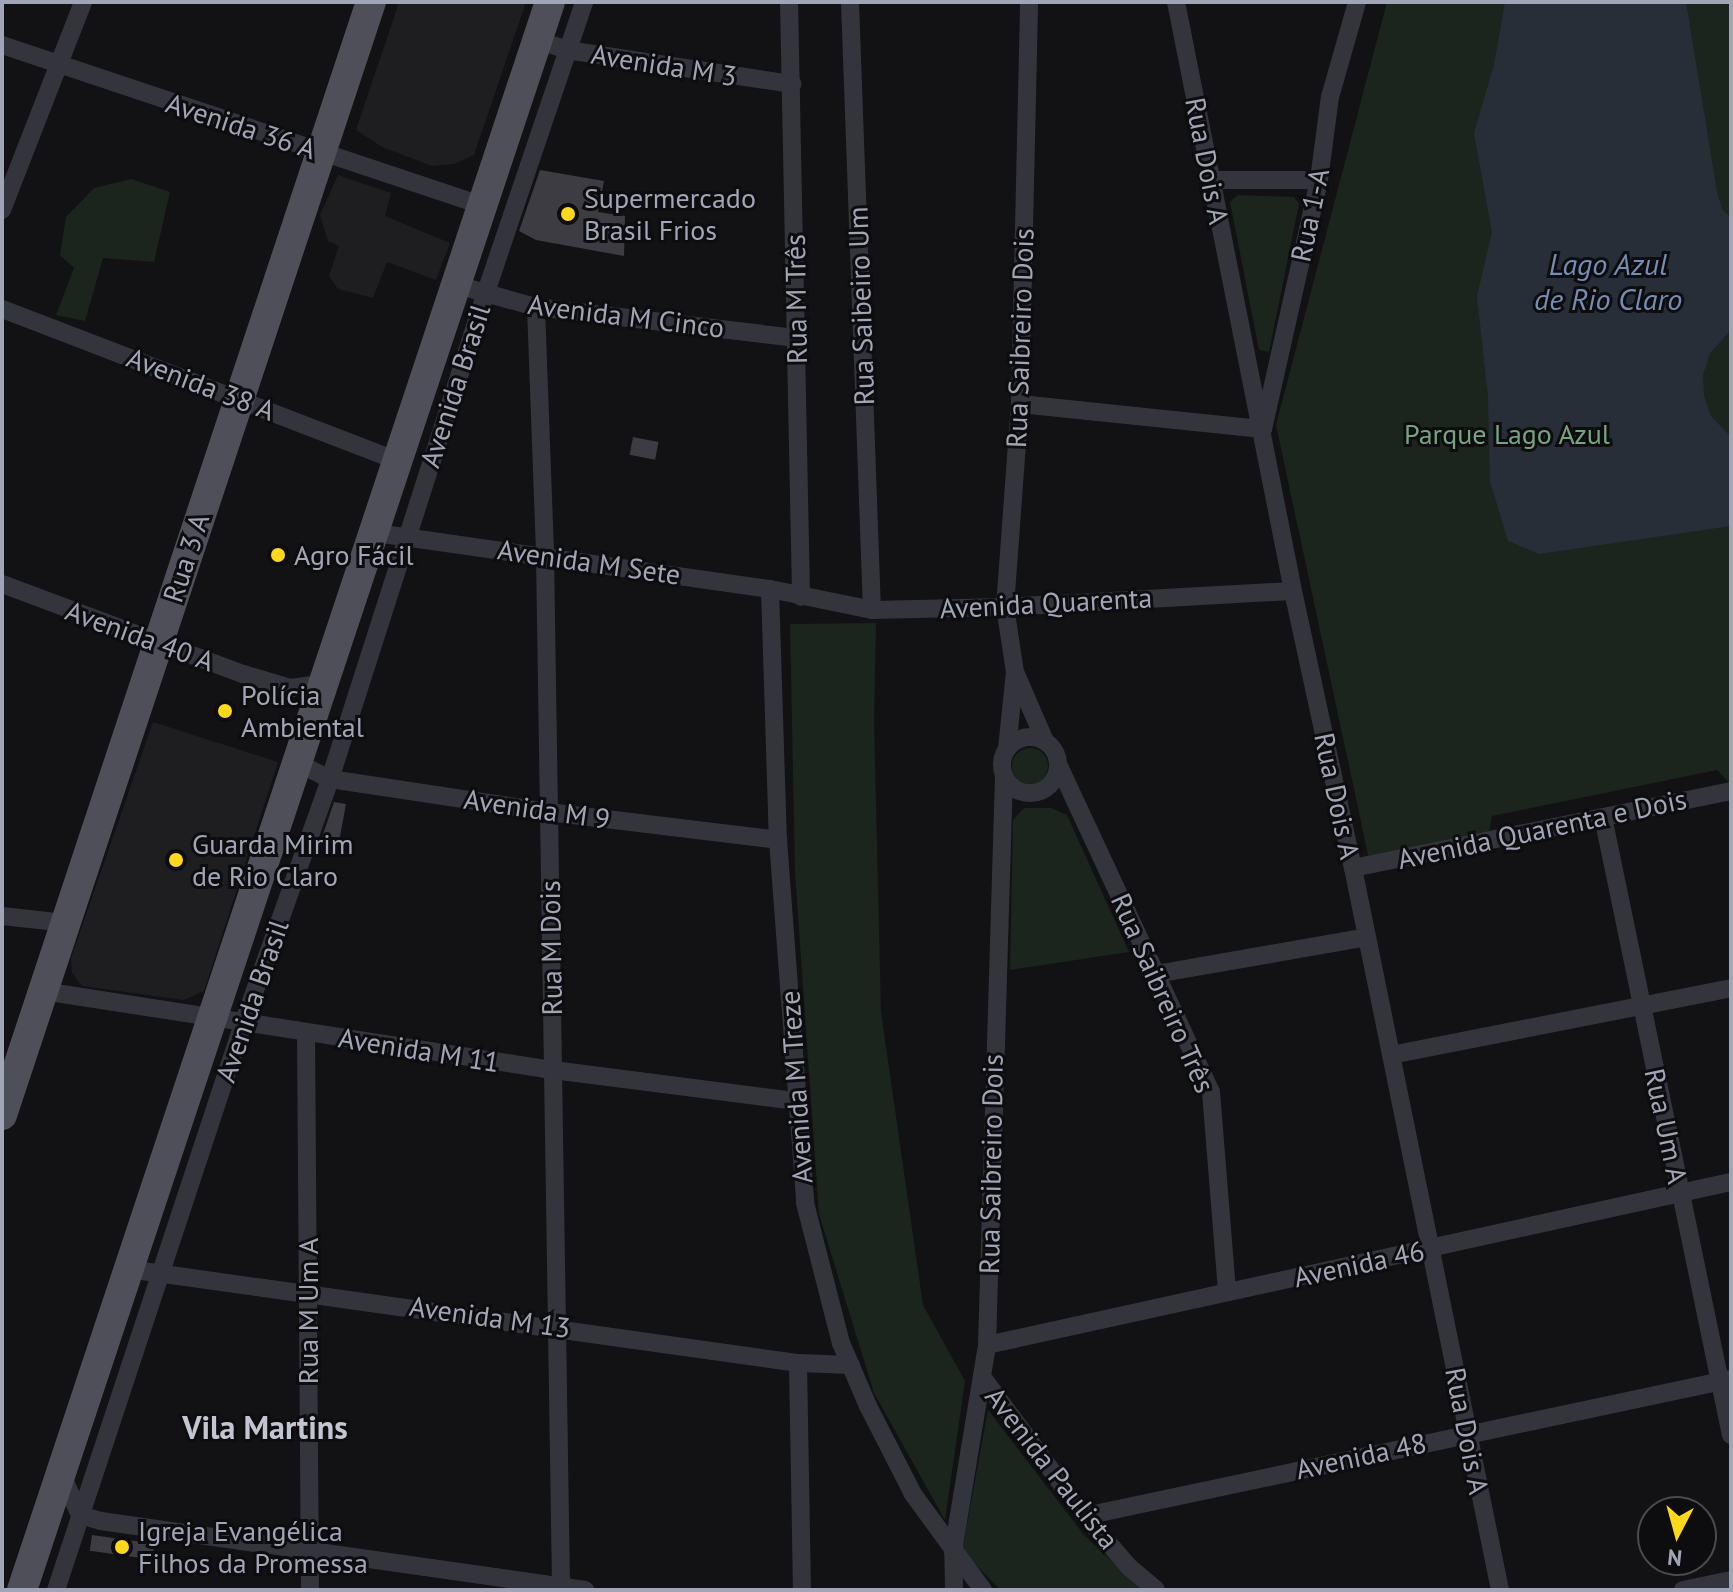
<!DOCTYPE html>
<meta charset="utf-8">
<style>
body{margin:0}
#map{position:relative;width:1733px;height:1592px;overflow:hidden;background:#121214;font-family:"PT Sans",sans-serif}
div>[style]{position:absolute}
.built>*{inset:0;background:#1e1e21}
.green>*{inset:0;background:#1c241e}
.round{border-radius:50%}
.water>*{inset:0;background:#272e38}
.building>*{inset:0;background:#3c3c42;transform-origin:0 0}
.minor>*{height:18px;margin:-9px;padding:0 9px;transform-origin:9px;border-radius:9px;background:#34343c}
.minor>.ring{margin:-9px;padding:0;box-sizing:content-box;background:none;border:18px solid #34343c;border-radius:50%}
.primary>*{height:30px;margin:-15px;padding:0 15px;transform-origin:15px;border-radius:15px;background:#4e4f58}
.dots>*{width:22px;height:22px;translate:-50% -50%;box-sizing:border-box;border:4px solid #0d0d0f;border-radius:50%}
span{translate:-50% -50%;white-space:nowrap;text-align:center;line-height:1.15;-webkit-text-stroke:6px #0d0d0f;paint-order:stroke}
.street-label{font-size:28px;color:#a2a5b6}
.poi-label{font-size:28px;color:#a2a5b6}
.left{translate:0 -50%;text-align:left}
.park-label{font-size:28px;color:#77a381}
.water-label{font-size:30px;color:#758cb4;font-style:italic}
.quarter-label{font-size:32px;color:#c3c5d1;font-weight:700}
.frame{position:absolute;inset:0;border:4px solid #a2a5b6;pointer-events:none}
.north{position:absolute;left:1637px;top:1496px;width:80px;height:80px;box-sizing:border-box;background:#0d0d0f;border:2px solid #494a52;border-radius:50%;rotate:186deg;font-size:22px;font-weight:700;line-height:32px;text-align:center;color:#a2a5b6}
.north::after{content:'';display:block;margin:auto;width:28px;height:36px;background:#ffd81e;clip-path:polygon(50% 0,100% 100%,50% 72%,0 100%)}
</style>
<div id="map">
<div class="built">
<i style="clip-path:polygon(399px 2px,526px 2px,474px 155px,454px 164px,432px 166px,382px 147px,356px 130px)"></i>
<i style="clip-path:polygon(338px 175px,391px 193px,385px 216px,450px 243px,436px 280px,387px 262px,373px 298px,338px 289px,329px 276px,339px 246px,328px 241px,320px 215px)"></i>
<i style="clip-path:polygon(153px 722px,278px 762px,204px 991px,184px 1000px,82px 986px,72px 973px,71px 958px)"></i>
</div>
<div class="green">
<i style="clip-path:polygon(1387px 2px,1731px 2px,1731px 784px,1717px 770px,1492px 816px,1489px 833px,1369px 859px,1276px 425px)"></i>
<i style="clip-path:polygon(131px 179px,170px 192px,154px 262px,103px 258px,85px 321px,56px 315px,74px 268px,60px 255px,66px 217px,94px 188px)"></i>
<i style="clip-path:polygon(1238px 195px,1294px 197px,1299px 204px,1269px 352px,1259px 350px,1230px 202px)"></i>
<i style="clip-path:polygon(876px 623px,874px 720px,881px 1012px,923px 1305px,965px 1381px,945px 1520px,874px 1393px,819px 1214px,795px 873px,790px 624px)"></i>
<i class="round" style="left:1012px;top:748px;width:36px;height:36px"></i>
<i style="clip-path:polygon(1024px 808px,1051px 808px,1067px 815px,1129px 952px,1010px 970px,1013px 820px)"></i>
<i style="clip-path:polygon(988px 1410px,1084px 1535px,1142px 1590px,1001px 1590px,962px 1551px)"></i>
</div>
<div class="water">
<i style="clip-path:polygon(1505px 2px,1686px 2px,1717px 192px,1722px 209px,1731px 218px,1731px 330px,1710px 353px,1703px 375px,1704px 396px,1711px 416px,1731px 437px,1731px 526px,1539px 554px,1508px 541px,1490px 481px,1488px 397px,1477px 296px,1492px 232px,1474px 133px,1494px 65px)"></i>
</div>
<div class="building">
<i style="clip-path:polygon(540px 170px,604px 181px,598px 212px,625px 216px,624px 256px,536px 240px,519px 231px)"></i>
<i style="left:633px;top:437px;width:26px;height:18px;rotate:11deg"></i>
<i style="clip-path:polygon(334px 802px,346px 804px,339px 842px,321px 840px)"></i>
<i style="left:92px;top:1535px;width:63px;height:16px;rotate:8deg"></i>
</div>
<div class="minor">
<i style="left:789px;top:2px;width:595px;rotate:88.84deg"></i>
<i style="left:850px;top:2px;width:608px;rotate:87.93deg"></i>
<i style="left:1176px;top:2px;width:601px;rotate:78.76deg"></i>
<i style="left:1293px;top:591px;width:283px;rotate:77.8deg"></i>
<i style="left:1353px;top:868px;width:737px;rotate:78.49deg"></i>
<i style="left:537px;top:40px;width:32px;rotate:18deg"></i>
<i style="left:567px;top:50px;width:228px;rotate:8.6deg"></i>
<i style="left:2px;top:45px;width:505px;rotate:18.47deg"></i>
<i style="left:1211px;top:180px;width:108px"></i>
<i style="left:2px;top:210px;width:223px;rotate:-68.7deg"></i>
<i style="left:457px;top:285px;width:82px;rotate:15.6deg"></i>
<i style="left:536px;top:307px;width:263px;rotate:6.8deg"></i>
<i style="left:536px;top:307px;width:248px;rotate:87.9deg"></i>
<i style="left:545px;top:555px;width:1035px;rotate:89.11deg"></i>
<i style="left:2px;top:309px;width:425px;rotate:21deg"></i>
<i style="left:1020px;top:404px;width:244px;rotate:5.9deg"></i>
<i style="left:1263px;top:429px;width:255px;rotate:-77.3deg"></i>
<i style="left:1319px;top:180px;width:84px;rotate:-82.5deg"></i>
<i style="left:1330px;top:97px;width:99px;rotate:-74.1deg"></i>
<i style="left:376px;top:533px;width:398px;rotate:8.1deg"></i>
<i style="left:770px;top:589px;width:104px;rotate:11.6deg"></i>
<i style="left:872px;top:610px;width:133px;rotate:-1.3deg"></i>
<i style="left:1005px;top:607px;width:288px;rotate:-3.2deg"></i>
<i style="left:2px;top:584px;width:257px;rotate:20.5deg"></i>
<i style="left:243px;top:674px;width:50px;rotate:16.3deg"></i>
<i style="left:291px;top:688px;width:35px;rotate:-8deg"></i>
<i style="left:770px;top:589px;width:251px;rotate:88.2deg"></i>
<i style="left:778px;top:840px;width:364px;rotate:85.7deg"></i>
<i style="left:805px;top:1203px;width:145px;rotate:75.6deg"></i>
<i style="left:841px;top:1343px;width:69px;rotate:66.8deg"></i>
<i style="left:868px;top:1406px;width:99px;rotate:62.9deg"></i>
<i style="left:913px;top:1494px;width:119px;rotate:53.9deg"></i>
<i style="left:1016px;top:674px;width:73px;rotate:66.6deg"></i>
<i class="ring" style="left:1002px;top:737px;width:38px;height:38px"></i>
<i style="left:1007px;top:749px;width:77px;rotate:-84.1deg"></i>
<i style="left:1015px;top:672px;width:66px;rotate:-98.7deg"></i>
<i style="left:1005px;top:607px;width:204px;rotate:-85.8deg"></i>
<i style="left:1020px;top:404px;width:402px;rotate:-88.7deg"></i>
<i style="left:300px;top:764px;width:34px;rotate:27deg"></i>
<i style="left:330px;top:779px;width:220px;rotate:8.6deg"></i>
<i style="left:548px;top:812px;width:232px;rotate:6.9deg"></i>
<i style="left:1058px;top:764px;width:362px;rotate:65deg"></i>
<i style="left:1211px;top:1092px;width:201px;rotate:85.4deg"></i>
<i style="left:1603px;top:817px;width:631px;rotate:78.3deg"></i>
<i style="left:1353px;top:868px;width:386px;rotate:-11.5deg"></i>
<i style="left:2px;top:916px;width:63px;rotate:6.3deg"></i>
<i style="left:1156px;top:974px;width:214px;rotate:-9.9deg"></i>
<i style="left:43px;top:991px;width:516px;rotate:8.81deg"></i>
<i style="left:553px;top:1070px;width:245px;rotate:7.3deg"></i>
<i style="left:306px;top:1032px;width:558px;rotate:89.59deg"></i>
<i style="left:1391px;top:1055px;width:347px;rotate:-11.1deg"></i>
<i style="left:128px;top:1269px;width:677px;rotate:7.99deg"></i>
<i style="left:798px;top:1363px;width:53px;rotate:2.2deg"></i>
<i style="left:987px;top:1345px;width:762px;rotate:-12.36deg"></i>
<i style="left:798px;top:1363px;width:227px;rotate:89deg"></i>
<i style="left:983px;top:1378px;width:172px;rotate:53.5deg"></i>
<i style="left:1085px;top:1516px;width:67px;rotate:49.2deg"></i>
<i style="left:1129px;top:1567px;width:35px;rotate:40deg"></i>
<i style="left:61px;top:1473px;width:46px;rotate:65.7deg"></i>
<i style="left:80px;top:1515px;width:22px;rotate:16deg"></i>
<i style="left:101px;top:1521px;width:489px;rotate:8.1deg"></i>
<i style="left:1085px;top:1516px;width:660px;rotate:-11.97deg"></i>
<i style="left:56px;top:1590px;width:596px;rotate:-71.72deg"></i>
<i style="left:243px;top:1024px;width:260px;rotate:-70.4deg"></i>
<i style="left:330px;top:779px;width:508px;rotate:-72.24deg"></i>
<i style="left:485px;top:295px;width:309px;rotate:-71.3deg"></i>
<i style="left:954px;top:1590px;width:39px;rotate:-91deg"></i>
<i style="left:953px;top:1551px;width:209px;rotate:-80.6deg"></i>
<i style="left:987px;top:1345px;width:570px;rotate:-88.29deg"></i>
<i style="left:1683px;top:1590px;width:49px;rotate:-11.8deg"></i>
</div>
<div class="primary">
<i style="left:2px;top:1115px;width:1173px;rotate:-71.66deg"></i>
<i style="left:22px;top:1590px;width:1673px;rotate:-71.61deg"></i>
</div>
<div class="dots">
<i style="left:568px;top:214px;background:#ffd81e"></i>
<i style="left:278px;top:555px;background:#ffd81e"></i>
<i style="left:225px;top:711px;background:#ffd81e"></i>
<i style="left:176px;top:860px;background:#ffd81e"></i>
<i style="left:122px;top:1547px;background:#ffd81e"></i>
</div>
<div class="street-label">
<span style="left:664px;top:65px;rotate:9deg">Avenida M 3</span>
<span style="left:241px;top:126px;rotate:18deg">Avenida 36 A</span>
<span style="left:1207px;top:161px;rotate:79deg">Rua Dois A</span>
<span style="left:1310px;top:215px;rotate:-78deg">Rua 1-A</span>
<span style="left:796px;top:299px;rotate:-91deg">Rua M Três</span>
<span style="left:861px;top:306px;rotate:-92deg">Rua Saibeiro Um</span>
<span style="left:626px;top:316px;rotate:7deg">Avenida M Cinco</span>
<span style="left:1020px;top:338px;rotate:-88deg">Rua Saibreiro Dois</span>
<span style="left:201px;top:384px;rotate:21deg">Avenida 38 A</span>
<span style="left:455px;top:386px;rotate:-72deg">Avenida Brasil</span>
<span style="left:186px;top:558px;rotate:-72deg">Rua 3 A</span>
<span style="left:589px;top:562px;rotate:8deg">Avenida M Sete</span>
<span style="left:1046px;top:603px;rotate:-3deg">Avenida Quarenta</span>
<span style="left:140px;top:636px;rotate:20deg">Avenida 40 A</span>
<span style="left:1337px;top:796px;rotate:78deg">Rua Dois A</span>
<span style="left:537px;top:809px;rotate:8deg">Avenida M 9</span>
<span style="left:1542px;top:829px;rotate:-12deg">Avenida Quarenta e Dois</span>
<span style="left:551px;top:948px;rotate:-91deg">Rua M Dois</span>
<span style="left:1163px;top:993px;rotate:66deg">Rua Saibreiro Três</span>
<span style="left:252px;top:1001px;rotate:-71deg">Avenida Brasil</span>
<span style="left:419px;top:1050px;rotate:9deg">Avenida M 11</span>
<span style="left:796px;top:1087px;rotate:-94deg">Avenida M Treze</span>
<span style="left:1666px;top:1126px;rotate:78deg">Rua Um A</span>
<span style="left:991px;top:1164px;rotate:-89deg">Rua Saibreiro Dois</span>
<span style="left:1359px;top:1264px;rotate:-12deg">Avenida 46</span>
<span style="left:308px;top:1311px;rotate:-90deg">Rua M Um A</span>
<span style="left:490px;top:1317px;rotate:8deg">Avenida M 13</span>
<span style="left:1467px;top:1431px;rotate:79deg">Rua Dois A</span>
<span style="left:1361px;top:1456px;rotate:-12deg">Avenida 48</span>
<span style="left:1052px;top:1468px;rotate:52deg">Avenida Paulista</span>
</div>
<div class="poi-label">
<span class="left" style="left:584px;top:214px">Supermercado<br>Brasil Frios</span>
<span class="left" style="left:294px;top:555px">Agro Fácil</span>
<span class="left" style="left:241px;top:711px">Polícia<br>Ambiental</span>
<span class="left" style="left:192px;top:860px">Guarda Mirim<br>de Rio Claro</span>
<span class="left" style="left:138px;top:1547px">Igreja Evangélica<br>Filhos da Promessa</span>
</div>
<div class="park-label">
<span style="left:1507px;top:434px">Parque Lago Azul</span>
</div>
<div class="water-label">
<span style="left:1608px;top:281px">Lago Azul<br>de Rio Claro</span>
</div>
<div class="quarter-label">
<span style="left:265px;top:1427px">Vila Martins</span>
</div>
<div class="frame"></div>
<div class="north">N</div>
</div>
